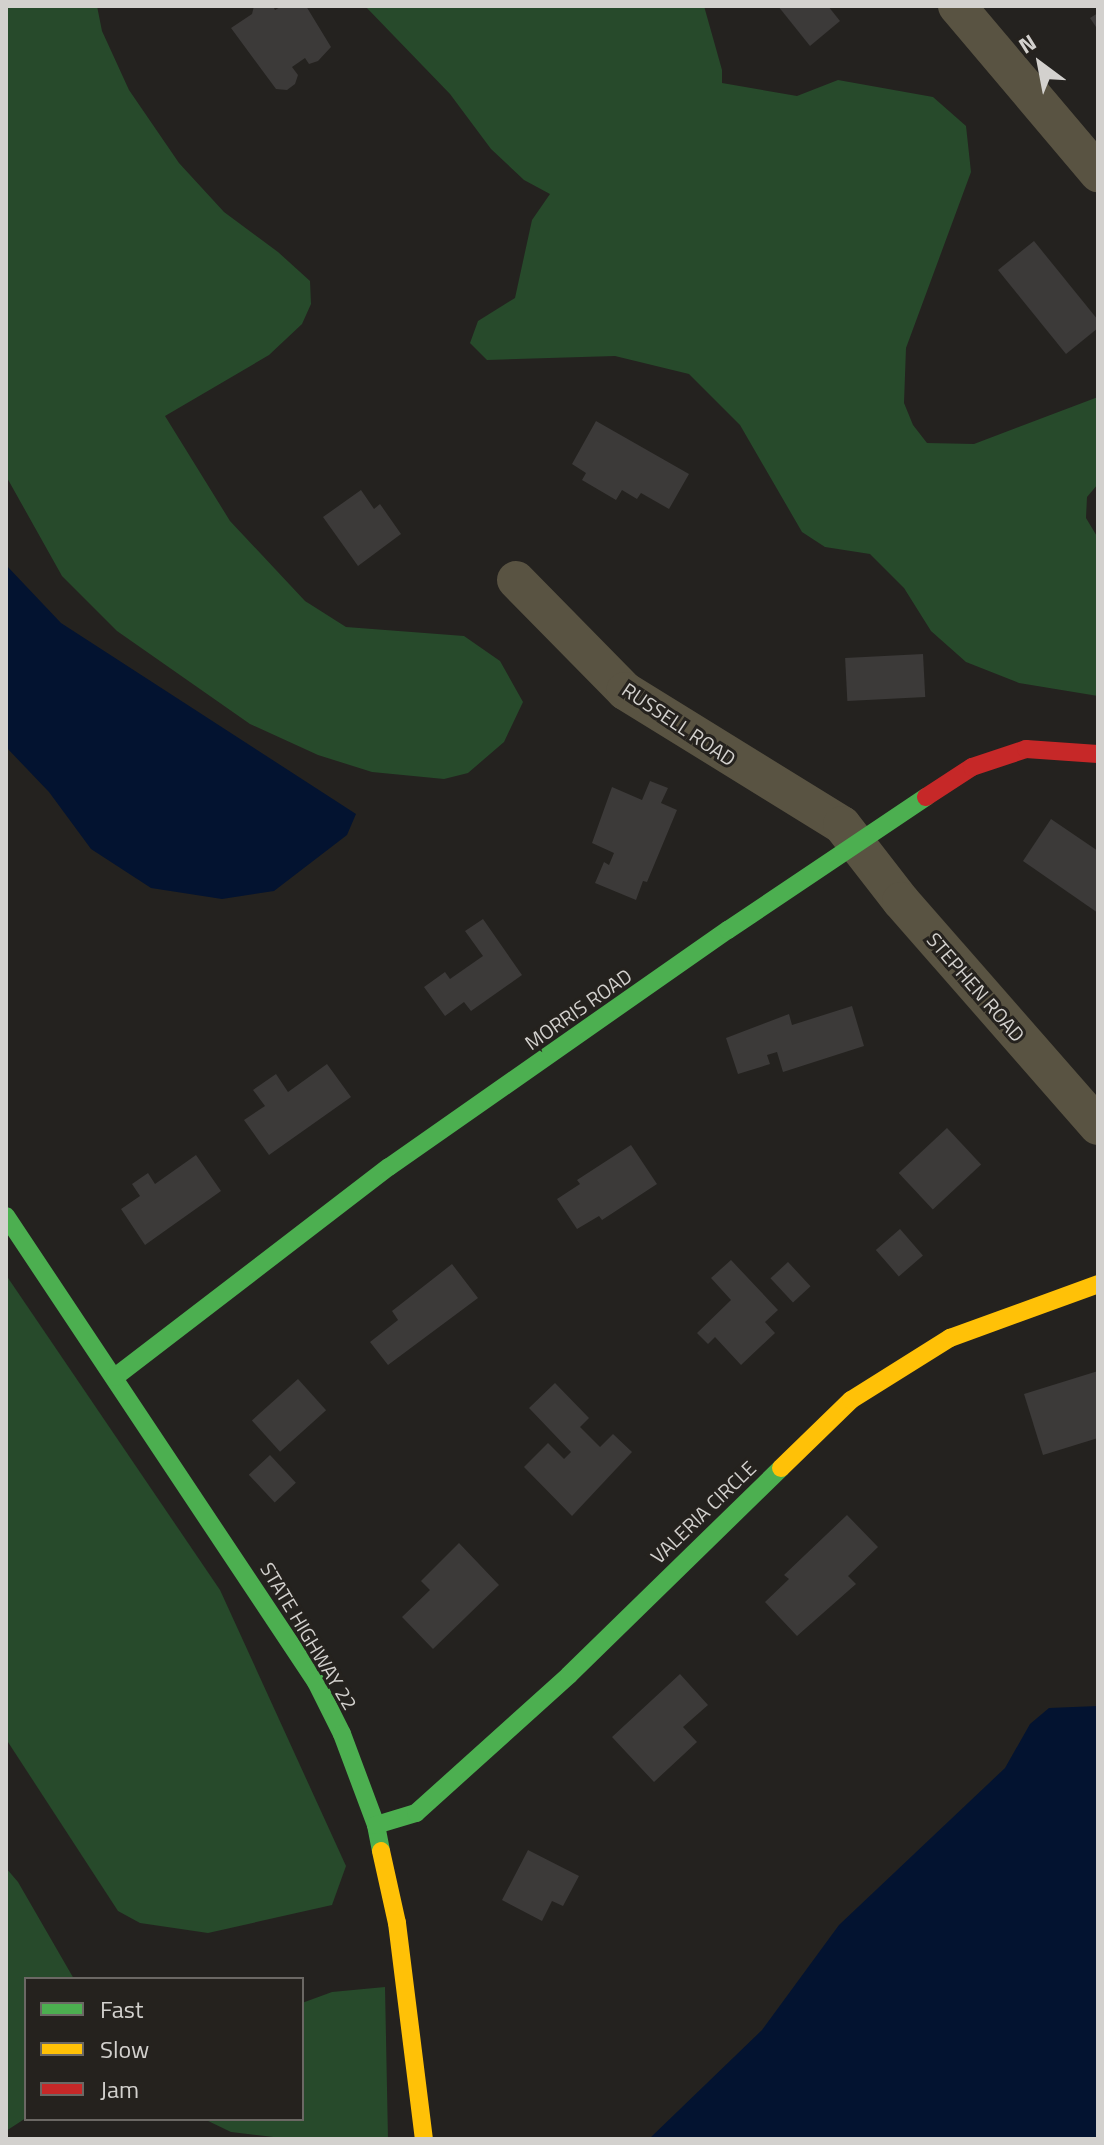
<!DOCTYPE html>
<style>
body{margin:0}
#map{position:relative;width:1104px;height:2145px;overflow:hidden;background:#24221f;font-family:"Titillium Web",sans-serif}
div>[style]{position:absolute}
.green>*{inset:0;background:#274a2b}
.water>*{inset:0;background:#031330}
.building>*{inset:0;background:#3c3a39;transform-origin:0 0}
.street>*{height:38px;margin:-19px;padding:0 19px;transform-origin:19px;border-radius:19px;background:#595342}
.fast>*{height:18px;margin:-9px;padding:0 9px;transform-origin:9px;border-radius:9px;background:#4caf50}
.slow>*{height:18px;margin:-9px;padding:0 9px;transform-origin:9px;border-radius:9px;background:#ffc107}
.jam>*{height:18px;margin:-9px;padding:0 9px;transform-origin:9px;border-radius:9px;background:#c62828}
span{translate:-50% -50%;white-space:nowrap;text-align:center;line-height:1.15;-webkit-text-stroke:6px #25221e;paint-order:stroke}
.street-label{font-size:20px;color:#d3d1ce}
.frame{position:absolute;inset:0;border:8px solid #d3d1ce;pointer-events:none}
.legend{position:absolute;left:24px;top:1977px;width:280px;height:144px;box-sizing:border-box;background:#25221e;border:2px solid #6b6864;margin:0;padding:10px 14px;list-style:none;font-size:24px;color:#d3d1ce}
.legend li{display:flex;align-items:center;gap:16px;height:40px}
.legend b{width:40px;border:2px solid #6b6864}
.north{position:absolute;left:1000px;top:24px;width:80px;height:80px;-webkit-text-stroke:6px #25221e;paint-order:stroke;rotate:328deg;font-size:22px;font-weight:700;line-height:32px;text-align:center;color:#d3d1ce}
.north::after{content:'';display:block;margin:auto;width:28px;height:36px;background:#d3d1ce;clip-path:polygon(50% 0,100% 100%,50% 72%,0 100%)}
</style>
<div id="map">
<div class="green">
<i style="clip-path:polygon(6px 6px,97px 6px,102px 31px,129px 90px,179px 163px,224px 212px,278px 252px,310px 281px,311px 304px,302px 324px,269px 355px,165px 416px,230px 521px,305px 601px,346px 627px,464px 636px,500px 661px,523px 702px,504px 742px,468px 773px,444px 779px,372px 772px,318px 755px,250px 724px,117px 631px,62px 576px,6px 476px)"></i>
<i style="clip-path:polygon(365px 6px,704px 6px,722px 70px,722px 83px,797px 96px,838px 80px,933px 97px,966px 126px,971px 172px,906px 348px,904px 403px,913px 425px,927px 443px,974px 444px,1098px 397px,1098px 484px,1087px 497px,1086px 518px,1098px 538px,1098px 696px,1019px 683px,966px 662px,931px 631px,904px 588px,870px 554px,825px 547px,802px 532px,740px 425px,689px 374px,615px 356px,487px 360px,470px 343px,478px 321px,515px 298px,532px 220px,550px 194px,524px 180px,491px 149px,450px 94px)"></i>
<i style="clip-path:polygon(6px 1275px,220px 1590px,346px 1866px,332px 1905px,208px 1933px,140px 1923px,118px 1911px,6px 1739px)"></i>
<i style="clip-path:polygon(6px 1868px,18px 1882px,74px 1979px,26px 1979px,26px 2118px,6px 2131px)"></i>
<i style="clip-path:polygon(385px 1987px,388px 2139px,291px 2139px,231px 2132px,204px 2119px,302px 2119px,302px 2003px,332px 1992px)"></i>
</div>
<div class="water">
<i style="clip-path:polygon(6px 565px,61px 623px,356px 814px,347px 835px,274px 891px,222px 899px,151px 888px,91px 849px,49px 792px,6px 747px)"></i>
<i style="clip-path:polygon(1098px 1706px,1098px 2139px,649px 2139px,762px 2030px,839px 1925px,1005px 1768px,1030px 1724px,1049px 1708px)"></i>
</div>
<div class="building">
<i style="clip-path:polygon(254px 6px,273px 6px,275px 10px,282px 6px,306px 6px,331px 47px,318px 61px,309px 64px,305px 58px,292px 67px,298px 75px,295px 84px,287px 90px,276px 89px,231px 28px,252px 14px)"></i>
<i style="clip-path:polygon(778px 6px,828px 6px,840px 21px,810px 46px)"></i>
<i style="clip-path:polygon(1098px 13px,1098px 30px,1090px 18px)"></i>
<i style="clip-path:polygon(1034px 241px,1098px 320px,1098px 328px,1066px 354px,998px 270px)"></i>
<i style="clip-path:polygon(596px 421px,689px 474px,669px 509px,641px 493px,637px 499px,622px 490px,616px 500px,582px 480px,586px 473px,572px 464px)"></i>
<i style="clip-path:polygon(361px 490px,374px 509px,380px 504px,401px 534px,358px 566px,323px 517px)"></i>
<i style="left:923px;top:654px;width:43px;height:78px;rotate:87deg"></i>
<i style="clip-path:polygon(650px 781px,668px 788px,661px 803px,677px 810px,647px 882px,643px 881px,636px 900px,595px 883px,604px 862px,609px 865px,614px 853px,592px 843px,612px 787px,642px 800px)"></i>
<i style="clip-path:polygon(1051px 819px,1098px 851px,1098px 913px,1023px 861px)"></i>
<i style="clip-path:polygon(483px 919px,522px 975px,471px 1011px,464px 1002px,445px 1016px,424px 987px,445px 972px,450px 979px,483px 956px,465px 931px)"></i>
<i style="clip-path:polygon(852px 1006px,864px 1046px,783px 1072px,777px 1052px,767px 1055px,770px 1064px,738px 1074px,726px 1038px,789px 1014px,792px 1025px)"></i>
<i style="clip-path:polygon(327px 1064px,351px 1097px,269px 1155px,244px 1120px,265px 1106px,253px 1090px,276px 1074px,288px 1092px)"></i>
<i style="left:947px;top:1128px;width:50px;height:66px;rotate:47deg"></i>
<i style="clip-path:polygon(631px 1145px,657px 1184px,602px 1220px,599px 1216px,577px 1229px,557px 1199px,580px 1184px,577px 1180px)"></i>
<i style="clip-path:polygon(196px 1155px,221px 1191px,145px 1245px,121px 1209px,140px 1196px,132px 1184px,148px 1173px,155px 1184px)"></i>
<i style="left:900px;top:1229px;width:35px;height:32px;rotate:49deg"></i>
<i style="clip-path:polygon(731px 1260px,778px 1310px,765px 1322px,775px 1333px,741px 1365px,715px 1337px,708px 1344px,697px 1333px,731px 1300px,711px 1278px)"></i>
<i style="left:788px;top:1262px;width:33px;height:24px;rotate:47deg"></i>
<i style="clip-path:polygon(452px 1264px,478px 1298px,388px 1365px,370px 1342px,398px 1320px,392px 1311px)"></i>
<i style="clip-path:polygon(1098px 1371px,1098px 1438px,1043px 1455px,1024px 1394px)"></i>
<i style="left:298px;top:1379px;width:42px;height:62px;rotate:48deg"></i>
<i style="clip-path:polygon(555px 1383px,589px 1418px,580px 1427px,600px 1447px,613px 1434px,632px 1452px,572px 1516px,524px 1467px,548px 1443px,564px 1459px,571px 1452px,529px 1408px)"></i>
<i style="left:270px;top:1455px;width:38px;height:29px;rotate:47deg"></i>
<i style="clip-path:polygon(847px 1515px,878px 1547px,848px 1576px,856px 1584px,797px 1636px,765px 1602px,789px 1579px,784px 1575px)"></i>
<i style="clip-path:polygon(459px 1543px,499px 1585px,433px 1649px,402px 1617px,430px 1590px,421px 1581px)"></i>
<i style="clip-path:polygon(680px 1674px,708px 1705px,683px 1727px,697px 1742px,654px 1782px,612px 1737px)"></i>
<i style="clip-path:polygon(528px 1850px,579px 1876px,563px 1906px,552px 1901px,542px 1921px,502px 1900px)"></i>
</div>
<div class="street">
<i style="left:957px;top:6px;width:219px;rotate:49.8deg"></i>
<i style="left:516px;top:580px;width:156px;rotate:45.5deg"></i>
<i style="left:625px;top:691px;width:255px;rotate:31.7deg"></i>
<i style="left:842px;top:825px;width:96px;rotate:52.2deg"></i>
<i style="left:901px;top:901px;width:299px;rotate:48.8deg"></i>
</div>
<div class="fast">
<i style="left:6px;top:1216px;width:560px;rotate:56.37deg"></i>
<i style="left:316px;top:1682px;width:58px;rotate:63.4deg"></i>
<i style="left:342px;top:1734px;width:97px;rotate:69.5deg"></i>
<i style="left:376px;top:1825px;width:26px;rotate:79deg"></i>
<i style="left:115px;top:1377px;width:345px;rotate:-37.5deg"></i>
<i style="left:389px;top:1167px;width:414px;rotate:-35deg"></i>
<i style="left:728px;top:930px;width:239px;rotate:-33.9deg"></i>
<i style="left:376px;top:1825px;width:42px;rotate:-16.7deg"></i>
<i style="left:416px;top:1813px;width:206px;rotate:-42deg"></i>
<i style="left:569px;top:1675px;width:296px;rotate:-44.3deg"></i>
</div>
<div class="slow">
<i style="left:781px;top:1468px;width:98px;rotate:-44.2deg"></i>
<i style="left:851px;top:1400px;width:117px;rotate:-32.1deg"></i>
<i style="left:950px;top:1338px;width:158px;rotate:-20deg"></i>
<i style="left:381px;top:1851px;width:74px;rotate:77.5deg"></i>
<i style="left:397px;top:1923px;width:218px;rotate:82.9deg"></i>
</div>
<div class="jam">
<i style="left:926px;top:797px;width:55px;rotate:-33.1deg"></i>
<i style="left:972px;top:767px;width:57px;rotate:-18.4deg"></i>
<i style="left:1026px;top:749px;width:72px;rotate:4deg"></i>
</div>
<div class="street-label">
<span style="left:679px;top:724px;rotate:34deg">RUSSELL ROAD</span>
<span style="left:976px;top:987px;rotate:49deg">STEPHEN ROAD</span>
<span style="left:578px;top:1009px;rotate:-35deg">MORRIS ROAD</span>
<span style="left:703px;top:1512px;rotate:-44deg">VALERIA CIRCLE</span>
<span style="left:309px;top:1636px;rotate:59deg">STATE HIGHWAY 22</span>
</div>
<div class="frame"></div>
<ul class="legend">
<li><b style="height:10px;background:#4caf50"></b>Fast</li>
<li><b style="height:10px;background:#ffc107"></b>Slow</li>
<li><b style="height:10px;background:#c62828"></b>Jam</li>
</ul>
<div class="north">N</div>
</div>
